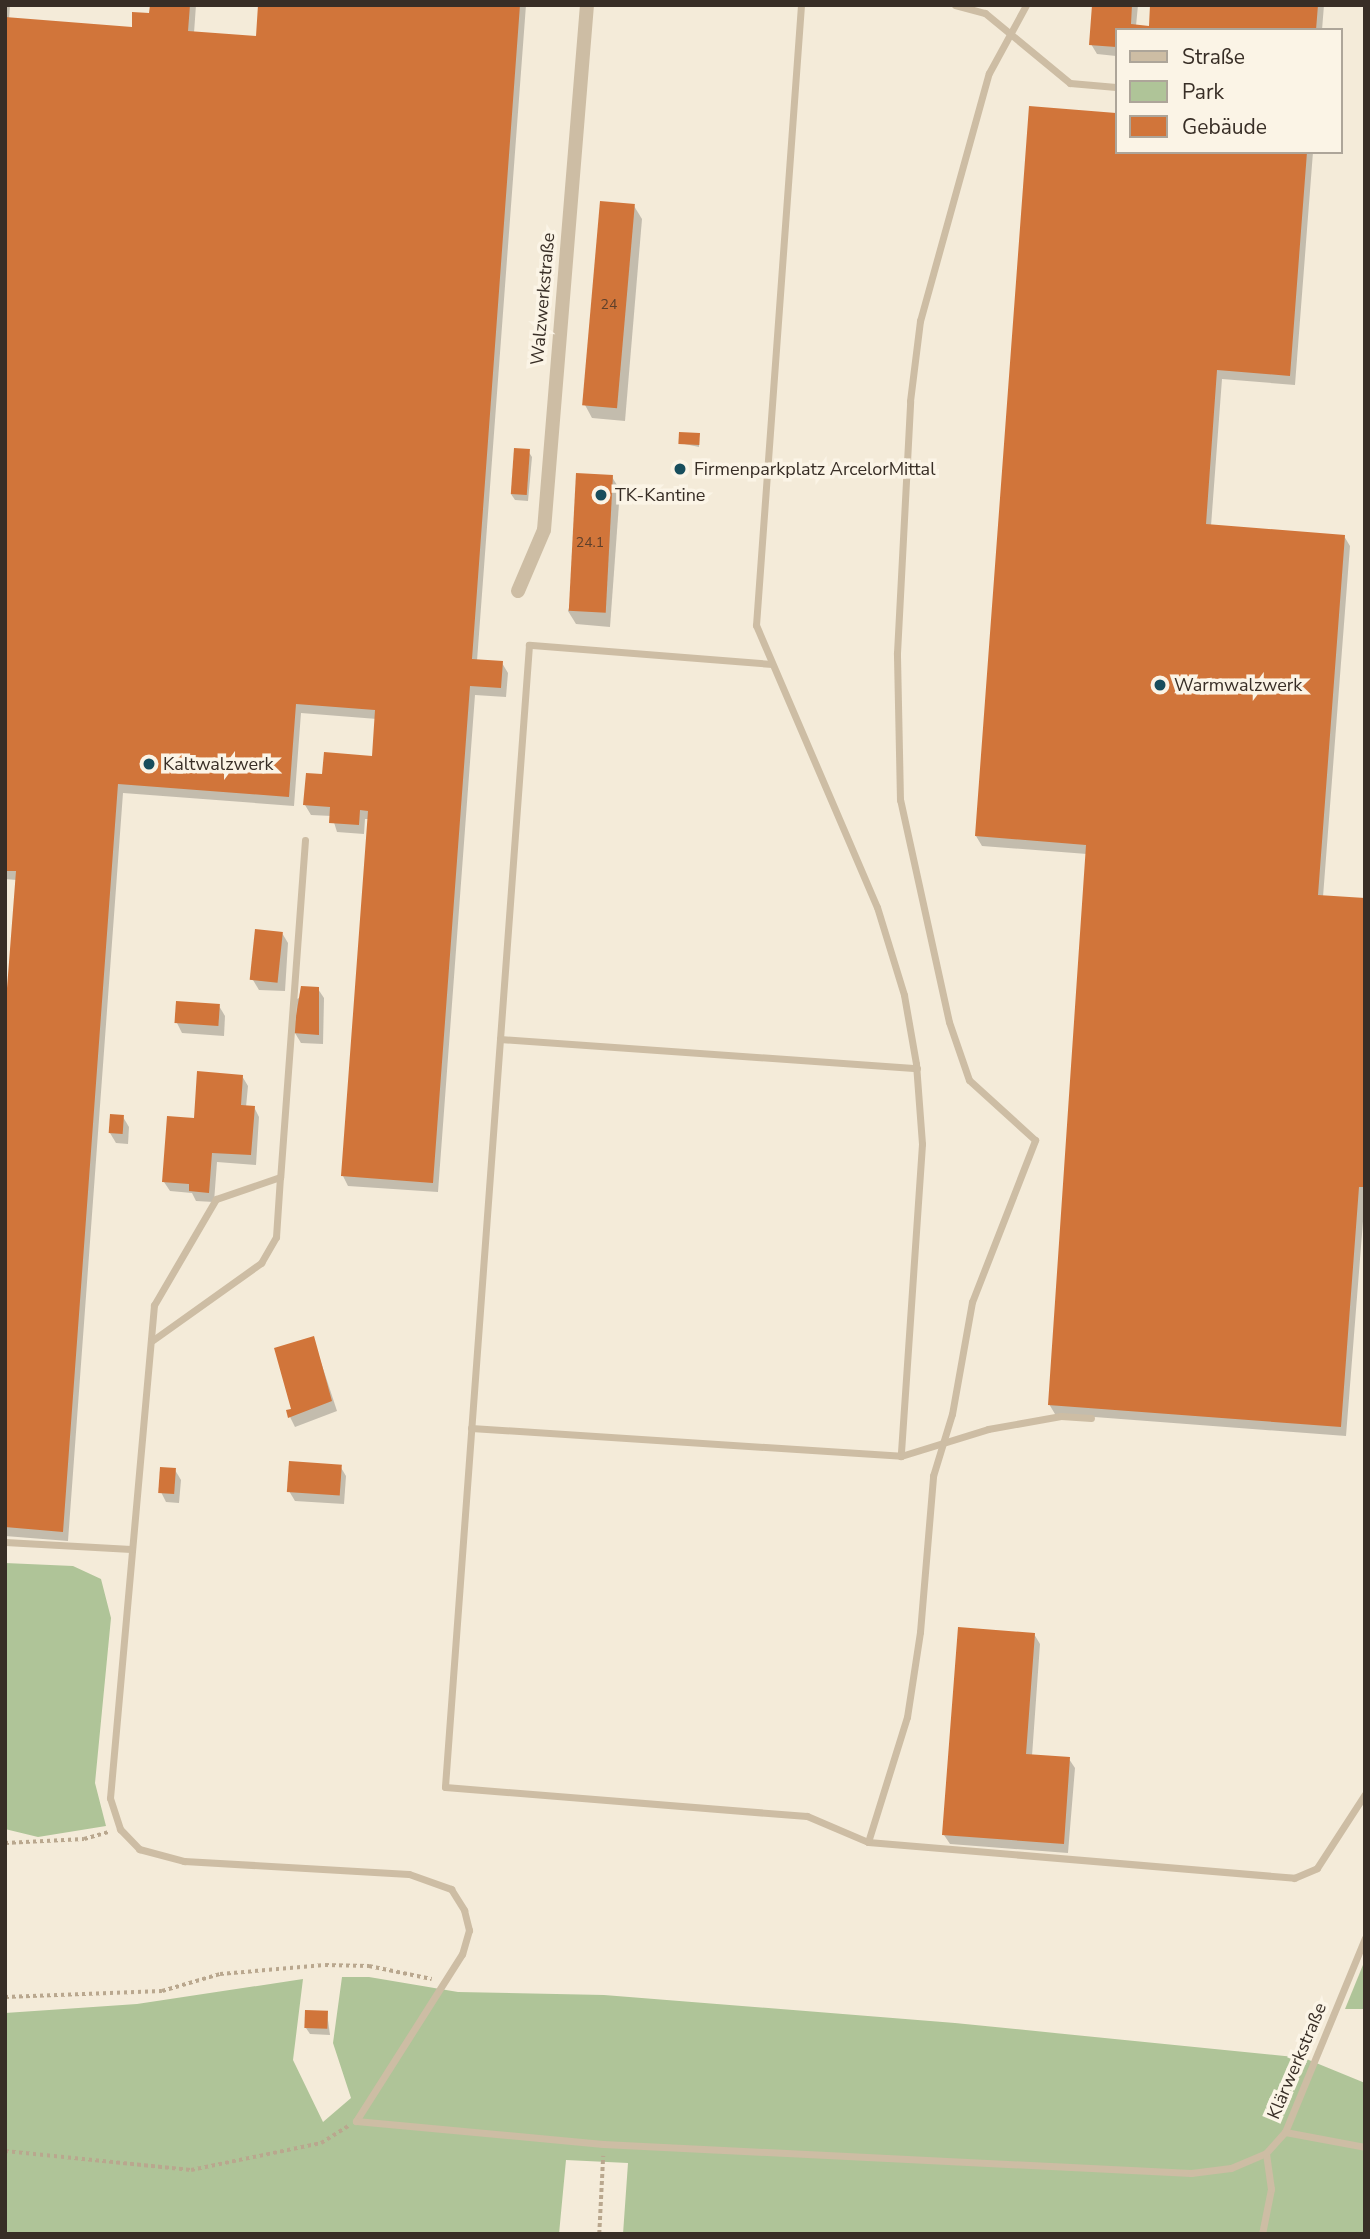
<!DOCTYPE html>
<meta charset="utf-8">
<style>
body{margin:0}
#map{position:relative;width:1370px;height:2239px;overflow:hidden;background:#f4ebd9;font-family:"Nunito Sans",sans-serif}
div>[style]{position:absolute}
.green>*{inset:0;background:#afc498}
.shadow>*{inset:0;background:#0003}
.building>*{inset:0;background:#d1753a;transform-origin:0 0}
.path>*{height:3.5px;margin-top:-1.75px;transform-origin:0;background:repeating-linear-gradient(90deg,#b9a78e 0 3.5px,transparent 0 7px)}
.lane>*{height:7px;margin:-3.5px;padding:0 3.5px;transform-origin:3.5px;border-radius:3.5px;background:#cdbda4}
.street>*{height:14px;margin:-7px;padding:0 7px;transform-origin:7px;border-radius:7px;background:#cdbda4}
.dots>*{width:19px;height:19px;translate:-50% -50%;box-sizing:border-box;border:4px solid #fbf4e6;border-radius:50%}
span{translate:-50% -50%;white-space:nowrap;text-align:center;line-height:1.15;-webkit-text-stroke:7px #fbf4e6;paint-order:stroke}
.number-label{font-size:14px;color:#5e402b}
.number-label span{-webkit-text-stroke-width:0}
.street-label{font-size:18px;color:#382e26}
.poi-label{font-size:18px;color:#382e26}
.left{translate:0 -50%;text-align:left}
.frame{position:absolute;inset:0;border:7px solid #382e26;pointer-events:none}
.legend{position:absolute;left:1115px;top:28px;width:228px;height:126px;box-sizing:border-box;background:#fbf4e6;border:2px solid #ada599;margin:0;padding:9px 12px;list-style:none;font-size:21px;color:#382e26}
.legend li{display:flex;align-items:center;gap:14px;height:35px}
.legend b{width:35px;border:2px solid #ada599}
</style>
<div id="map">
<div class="green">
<i style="clip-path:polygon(5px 1563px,73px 1566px,101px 1579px,111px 1618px,95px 1783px,106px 1826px,38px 1837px,5px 1829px)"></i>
<i style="clip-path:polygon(1365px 1960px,1365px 2009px,1345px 2009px)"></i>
<i style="clip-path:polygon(342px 1977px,369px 1977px,458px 1992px,604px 1995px,955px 2023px,1304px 2058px,1365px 2083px,1365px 2234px,623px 2234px,628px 2163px,566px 2160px,559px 2234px,5px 2234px,5px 2013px,137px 2004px,303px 1979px,293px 2060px,323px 2122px,351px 2098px,333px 2043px)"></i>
</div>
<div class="shadow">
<i style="clip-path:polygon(5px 5px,10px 5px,9px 19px,133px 28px,151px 15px,151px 5px,196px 5px,194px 33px,257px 38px,260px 5px,526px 5px,477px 661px,502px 663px,508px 673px,506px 697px,475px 695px,438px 1192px,348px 1186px,343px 1176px,369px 819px,365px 819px,364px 834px,337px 832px,332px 816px,311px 815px,305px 805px,324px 776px,374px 758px,377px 719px,301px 713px,294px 806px,123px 793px,68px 1541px,5px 1536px,5px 1038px,17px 880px,5px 879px)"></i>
<i style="clip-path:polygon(1094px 5px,1138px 5px,1136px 26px,1150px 27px,1152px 5px,1324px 5px,1322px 30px,1116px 30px,1116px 56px,1097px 54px,1091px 44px)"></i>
<i style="clip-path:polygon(1031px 108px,1116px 115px,1116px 152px,1313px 152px,1295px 385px,1222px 379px,1211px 526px,1344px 536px,1350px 546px,1323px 897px,1365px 900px,1365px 1196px,1346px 1436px,1055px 1414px,1049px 1404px,1087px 854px,982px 846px,976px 836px)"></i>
<i style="clip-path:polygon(634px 206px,642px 219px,625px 421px,592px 418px,585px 405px)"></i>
<i style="clip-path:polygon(699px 435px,699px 447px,680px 443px)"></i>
<i style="clip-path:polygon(528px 451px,532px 457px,528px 501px,515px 500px,511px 494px)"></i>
<i style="clip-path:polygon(612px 477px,620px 490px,610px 627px,576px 624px,568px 611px)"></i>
<i style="clip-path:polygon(282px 933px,288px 943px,285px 991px,259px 990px,253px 980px)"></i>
<i style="clip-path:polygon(318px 989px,324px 998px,323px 1044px,301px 1043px,295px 1033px,297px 999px)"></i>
<i style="clip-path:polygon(219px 1006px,225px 1016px,224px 1036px,182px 1033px,177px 1023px)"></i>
<i style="clip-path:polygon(242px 1076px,248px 1086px,246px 1107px,254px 1107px,259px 1117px,256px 1165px,217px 1162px,214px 1202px,196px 1201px,192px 1193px,170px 1191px,164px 1182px,195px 1120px)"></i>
<i style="clip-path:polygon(123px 1117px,129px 1127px,128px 1144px,116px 1143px,110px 1133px)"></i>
<i style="clip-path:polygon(313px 1338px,337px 1411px,295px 1427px,290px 1417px)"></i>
<i style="clip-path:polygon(340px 1466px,346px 1476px,344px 1504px,295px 1501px,289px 1491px)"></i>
<i style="clip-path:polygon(175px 1470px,181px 1480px,179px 1503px,166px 1502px,161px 1492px)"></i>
<i style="clip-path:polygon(1034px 1634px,1040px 1644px,1032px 1756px,1069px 1759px,1075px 1768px,1068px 1853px,950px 1844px,944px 1835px)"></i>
<i style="clip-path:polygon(327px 2013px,330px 2035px,310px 2034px,306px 2028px)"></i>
</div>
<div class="building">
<i style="clip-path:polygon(150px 5px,190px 5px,188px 31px,256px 36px,258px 5px,520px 5px,472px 659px,503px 661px,501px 688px,470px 686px,433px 1183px,341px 1176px,368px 811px,360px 810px,359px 825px,329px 823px,330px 807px,303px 805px,306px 773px,322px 774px,324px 752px,372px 756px,375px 710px,296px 704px,289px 797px,118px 784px,63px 1532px,5px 1527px,5px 1014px,16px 871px,5px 871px,5px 17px,132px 27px,132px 12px,149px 13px)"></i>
<i style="clip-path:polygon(1092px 5px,1132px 5px,1131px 24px,1149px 26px,1150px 5px,1318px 5px,1316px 30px,1116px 30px,1116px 47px,1089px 45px)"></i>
<i style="clip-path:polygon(1029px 106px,1116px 113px,1116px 152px,1307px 152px,1290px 376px,1217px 370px,1206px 524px,1345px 535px,1318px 895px,1365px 898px,1365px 1187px,1359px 1187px,1341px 1427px,1048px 1405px,1086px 845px,975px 836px)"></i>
<i style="left:600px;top:201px;width:35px;height:205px;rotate:5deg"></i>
<i style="left:679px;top:432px;width:21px;height:12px;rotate:3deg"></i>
<i style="left:514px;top:448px;width:16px;height:46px;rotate:4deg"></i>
<i style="left:576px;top:473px;width:37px;height:138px;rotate:3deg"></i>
<i style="left:255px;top:929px;width:28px;height:51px;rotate:6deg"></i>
<i style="clip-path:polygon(301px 986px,319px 987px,319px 1035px,293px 1033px)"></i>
<i style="left:176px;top:1001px;width:44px;height:22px;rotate:4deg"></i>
<i style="clip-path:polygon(197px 1071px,243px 1075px,241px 1105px,255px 1106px,251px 1155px,212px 1153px,209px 1193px,189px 1191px,189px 1184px,162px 1182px,167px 1116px,194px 1118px)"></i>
<i style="left:110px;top:1114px;width:14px;height:19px;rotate:4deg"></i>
<i style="clip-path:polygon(314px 1336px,332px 1401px,288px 1418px,286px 1410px,291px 1409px,274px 1348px)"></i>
<i style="left:289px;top:1461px;width:53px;height:31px;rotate:4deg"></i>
<i style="left:160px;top:1467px;width:16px;height:26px;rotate:4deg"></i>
<i style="clip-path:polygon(958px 1627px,1035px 1633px,1026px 1754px,1070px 1757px,1064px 1844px,942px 1835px)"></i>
<i style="left:305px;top:2010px;width:23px;height:18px;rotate:2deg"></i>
</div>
<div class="path">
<i style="left:5px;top:1843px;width:79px;rotate:-2.9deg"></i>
<i style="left:84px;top:1839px;width:25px;rotate:-16deg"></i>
<i style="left:5px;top:1997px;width:157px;rotate:-2.2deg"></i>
<i style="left:162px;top:1991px;width:60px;rotate:-16.3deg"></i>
<i style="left:220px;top:1974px;width:105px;rotate:-4.9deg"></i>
<i style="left:325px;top:1965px;width:44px;rotate:1.3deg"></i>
<i style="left:369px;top:1966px;width:64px;rotate:11.7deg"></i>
<i style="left:5px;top:2151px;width:187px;rotate:5.8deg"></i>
<i style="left:191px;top:2170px;width:133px;rotate:-11.7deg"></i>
<i style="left:321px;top:2143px;width:32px;rotate:-32deg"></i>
<i style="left:599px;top:2234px;width:78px;rotate:-87.1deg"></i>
</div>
<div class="lane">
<i style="left:801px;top:5px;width:622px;rotate:94.15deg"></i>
<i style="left:756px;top:625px;width:307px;rotate:66.8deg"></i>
<i style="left:877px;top:907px;width:92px;rotate:72.9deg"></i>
<i style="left:904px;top:995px;width:70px;rotate:80.1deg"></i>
<i style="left:916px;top:1064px;width:80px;rotate:85.7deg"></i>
<i style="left:922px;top:1144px;width:313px;rotate:93.9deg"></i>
<i style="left:955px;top:5px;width:31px;rotate:15deg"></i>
<i style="left:985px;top:13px;width:110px;rotate:39.5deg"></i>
<i style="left:1070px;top:83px;width:46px;rotate:5deg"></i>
<i style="left:772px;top:664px;width:244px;rotate:-175.5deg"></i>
<i style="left:529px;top:645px;width:1145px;rotate:94.21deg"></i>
<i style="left:445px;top:1787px;width:363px;rotate:4.6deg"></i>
<i style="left:807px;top:1816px;width:66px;rotate:23.1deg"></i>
<i style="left:868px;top:1842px;width:428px;rotate:4.8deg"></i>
<i style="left:1294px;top:1878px;width:25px;rotate:-23deg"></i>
<i style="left:1317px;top:1868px;width:88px;rotate:-57deg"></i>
<i style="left:305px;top:840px;width:338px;rotate:94.2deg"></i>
<i style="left:280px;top:1177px;width:68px;rotate:161deg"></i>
<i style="left:216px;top:1199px;width:123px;rotate:120.3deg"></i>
<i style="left:154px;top:1305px;width:495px;rotate:95.1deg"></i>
<i style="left:110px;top:1798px;width:33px;rotate:72deg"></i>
<i style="left:120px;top:1829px;width:28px;rotate:46deg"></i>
<i style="left:139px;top:1849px;width:47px;rotate:14.9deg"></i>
<i style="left:184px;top:1861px;width:225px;rotate:3.3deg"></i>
<i style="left:409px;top:1874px;width:45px;rotate:19.7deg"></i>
<i style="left:451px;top:1889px;width:25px;rotate:58deg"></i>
<i style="left:464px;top:1910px;width:21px;rotate:76deg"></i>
<i style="left:469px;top:1930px;width:25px;rotate:106deg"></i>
<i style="left:462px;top:1954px;width:198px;rotate:122.4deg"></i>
<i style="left:356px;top:2121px;width:248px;rotate:5.3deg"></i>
<i style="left:603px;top:2144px;width:589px;rotate:2.82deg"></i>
<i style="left:1191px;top:2173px;width:40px;rotate:-7.1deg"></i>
<i style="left:1231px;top:2168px;width:38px;rotate:-23deg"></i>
<i style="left:500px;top:1039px;width:418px;rotate:4deg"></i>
<i style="left:153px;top:1340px;width:133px;rotate:-35.5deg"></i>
<i style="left:261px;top:1263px;width:30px;rotate:-60deg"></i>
<i style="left:276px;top:1237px;width:60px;rotate:-86.2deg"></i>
<i style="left:471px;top:1428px;width:431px;rotate:3.7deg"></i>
<i style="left:901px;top:1456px;width:91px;rotate:-17.2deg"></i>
<i style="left:988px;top:1429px;width:74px;rotate:-10.1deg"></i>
<i style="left:1061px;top:1416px;width:30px;rotate:4deg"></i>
<i style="left:5px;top:1542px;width:126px;rotate:3.2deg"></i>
<i style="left:868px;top:1842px;width:131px;rotate:-72.7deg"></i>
<i style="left:907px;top:1717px;width:86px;rotate:-81.3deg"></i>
<i style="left:920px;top:1632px;width:157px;rotate:-85.2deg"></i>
<i style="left:933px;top:1476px;width:65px;rotate:-73deg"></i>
<i style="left:952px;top:1414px;width:114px;rotate:-79.9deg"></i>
<i style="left:972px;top:1302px;width:174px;rotate:-68.7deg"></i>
<i style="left:1035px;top:1140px;width:89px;rotate:-137.7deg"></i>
<i style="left:969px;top:1080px;width:61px;rotate:-109deg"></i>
<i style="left:949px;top:1022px;width:227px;rotate:-102.4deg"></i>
<i style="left:900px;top:800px;width:147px;rotate:-91.2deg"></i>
<i style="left:897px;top:653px;width:252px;rotate:-87deg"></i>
<i style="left:910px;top:401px;width:81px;rotate:-82.9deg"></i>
<i style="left:920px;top:321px;width:257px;rotate:-74.5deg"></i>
<i style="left:989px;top:73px;width:77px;rotate:-61.4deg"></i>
<i style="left:1285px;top:2132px;width:81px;rotate:10.6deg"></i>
<i style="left:1262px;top:2234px;width:46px;rotate:-78.7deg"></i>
<i style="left:1271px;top:2189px;width:36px;rotate:-98deg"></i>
<i style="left:1266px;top:2153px;width:28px;rotate:-48deg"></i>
<i style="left:1285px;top:2132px;width:210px;rotate:-67.6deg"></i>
</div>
<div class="street">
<i style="left:518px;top:591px;width:66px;rotate:-66.9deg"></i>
<i style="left:544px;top:530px;width:527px;rotate:-85.32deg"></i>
</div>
<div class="dots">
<i style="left:680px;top:469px;background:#184e5d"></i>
<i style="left:601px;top:495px;background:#184e5d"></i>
<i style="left:1160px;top:685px;background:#184e5d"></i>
<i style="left:149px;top:764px;background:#184e5d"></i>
</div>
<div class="number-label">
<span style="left:609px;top:305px">24</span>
<span style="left:590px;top:543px">24.1</span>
</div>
<div class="street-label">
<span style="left:543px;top:299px;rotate:-85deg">Walzwerkstraße</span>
<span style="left:1297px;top:2061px;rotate:-67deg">Klärwerkstraße</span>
</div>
<div class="poi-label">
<span class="left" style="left:694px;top:469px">Firmenparkplatz ArcelorMittal</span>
<span class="left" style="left:615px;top:495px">TK-Kantine</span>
<span class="left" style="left:1174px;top:685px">Warmwalzwerk</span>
<span class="left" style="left:163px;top:764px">Kaltwalzwerk</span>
</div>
<div class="frame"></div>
<ul class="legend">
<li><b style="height:9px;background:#cdbda4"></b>Straße</li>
<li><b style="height:19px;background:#afc498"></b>Park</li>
<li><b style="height:19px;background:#d1753a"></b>Gebäude</li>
</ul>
</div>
